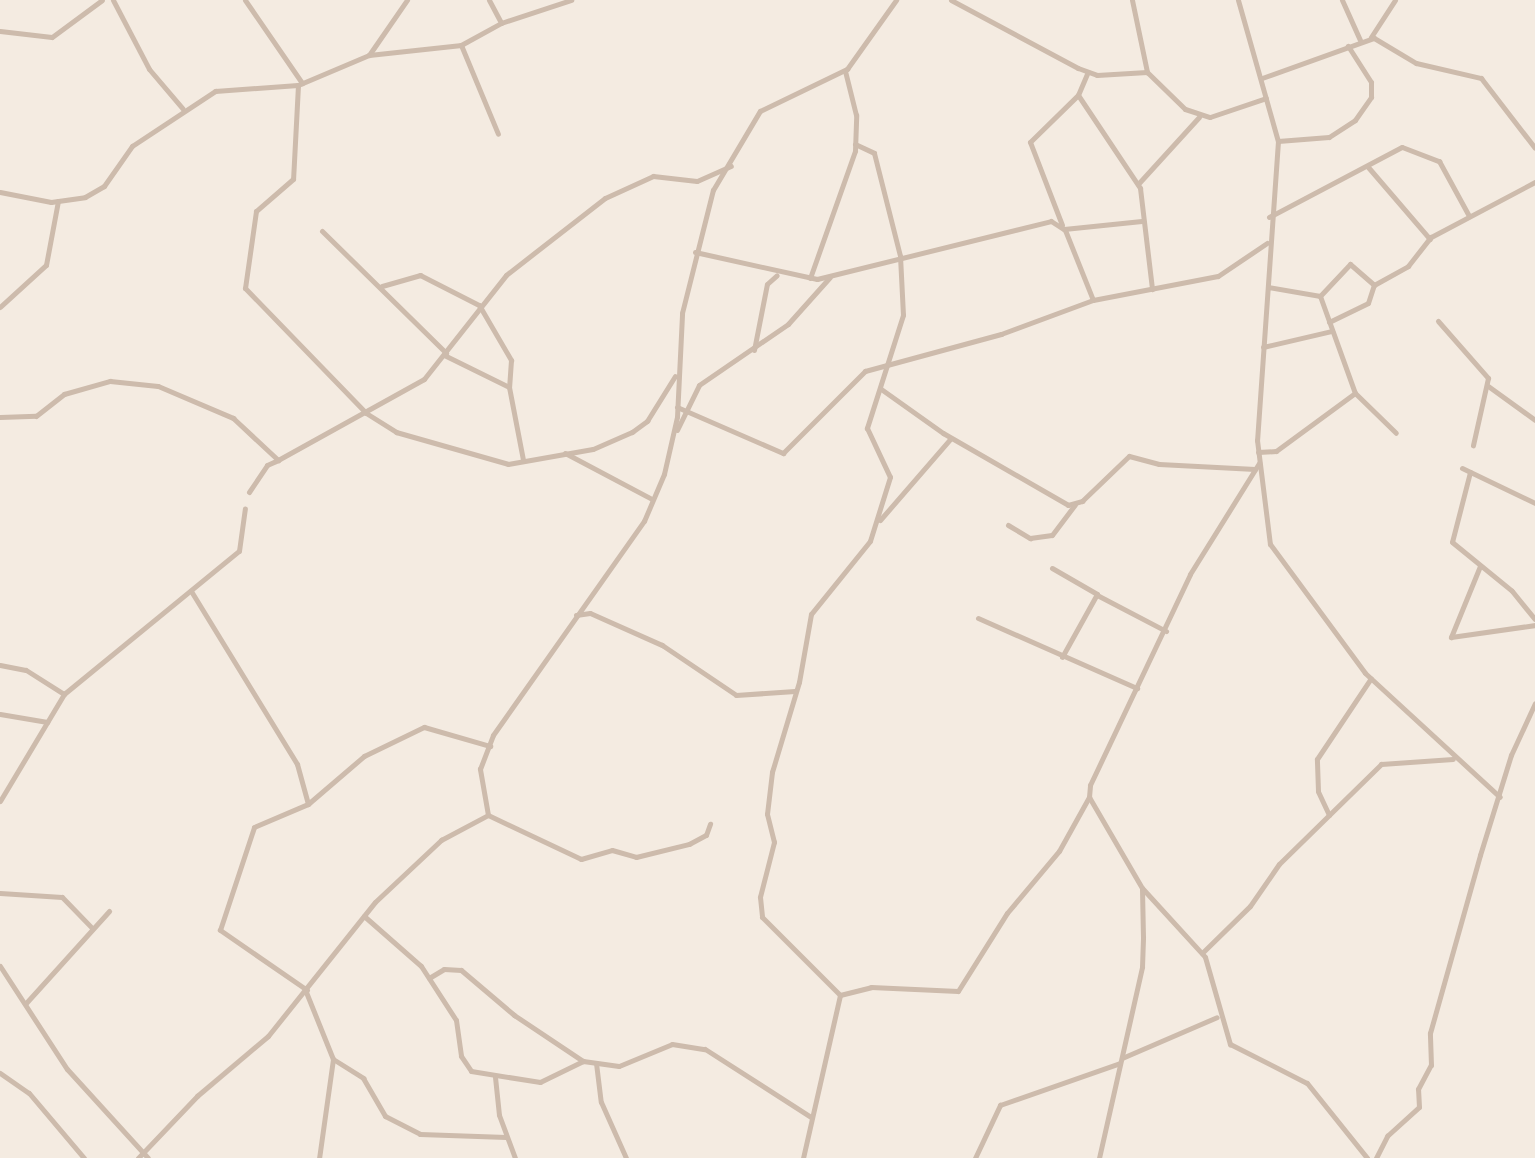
<!DOCTYPE html>
<style>
body{margin:0}
#map{position:relative;width:1535px;height:1158px;overflow:hidden;background:#f4ebe1;font-family:Signika,sans-serif}
div>[style]{position:absolute}
.minor>*{height:5px;margin:-2.5px;padding:0 2.5px;transform-origin:2.5px;border-radius:2.5px;background:#cdbbac}
span{translate:-50% -50%;white-space:nowrap;text-align:center;line-height:1.15;-webkit-text-stroke:5px #fbf5ee;paint-order:stroke}
</style>
<div id="map">
<div class="minor">
<i style="left:113px;top:0;width:78px;rotate:62.4deg"></i>
<i style="left:149px;top:69px;width:52px;rotate:49.6deg"></i>
<i style="left:245px;top:0;width:101px;rotate:55.5deg"></i>
<i style="left:489px;top:0;width:26px;rotate:62deg"></i>
<i style="left:951px;top:0;width:144px;rotate:28.2deg"></i>
<i style="left:1078px;top:68px;width:20px;rotate:20deg"></i>
<i style="left:1097px;top:75px;width:50px;rotate:-3.4deg"></i>
<i style="left:1132px;top:0;width:74px;rotate:78.2deg"></i>
<i style="left:1147px;top:72px;width:53px;rotate:44.2deg"></i>
<i style="left:1185px;top:109px;width:26px;rotate:18deg"></i>
<i style="left:1210px;top:117px;width:59px;rotate:-18.7deg"></i>
<i style="left:1238px;top:0;width:147px;rotate:74.2deg"></i>
<i style="left:1278px;top:141px;width:300px;rotate:94deg"></i>
<i style="left:1257px;top:440px;width:105px;rotate:82.9deg"></i>
<i style="left:1270px;top:544px;width:160px;rotate:53.6deg"></i>
<i style="left:1365px;top:673px;width:183px;rotate:42.6deg"></i>
<i style="left:1342px;top:0;width:44px;rotate:65.8deg"></i>
<i style="left:0;top:31px;width:52px;rotate:6.6deg"></i>
<i style="left:52px;top:37px;width:62px;rotate:-36.5deg"></i>
<i style="left:1371px;top:37px;width:44px;rotate:-57deg"></i>
<i style="left:461px;top:45px;width:96px;rotate:67.4deg"></i>
<i style="left:369px;top:55px;width:67px;rotate:-55.4deg"></i>
<i style="left:1262px;top:78px;width:119px;rotate:-19.7deg"></i>
<i style="left:1374px;top:38px;width:49px;rotate:30.8deg"></i>
<i style="left:1416px;top:63px;width:67px;rotate:13deg"></i>
<i style="left:1481px;top:78px;width:88px;rotate:52.4deg"></i>
<i style="left:298px;top:85px;width:94px;rotate:93deg"></i>
<i style="left:293px;top:179px;width:49px;rotate:139.1deg"></i>
<i style="left:256px;top:211px;width:78px;rotate:98.1deg"></i>
<i style="left:245px;top:288px;width:174px;rotate:45.9deg"></i>
<i style="left:366px;top:413px;width:36px;rotate:32deg"></i>
<i style="left:396px;top:432px;width:116px;rotate:15.9deg"></i>
<i style="left:508px;top:464px;width:86px;rotate:-10deg"></i>
<i style="left:593px;top:449px;width:43px;rotate:-23.6deg"></i>
<i style="left:632px;top:432px;width:19px;rotate:-36deg"></i>
<i style="left:647px;top:421px;width:53px;rotate:-58.1deg"></i>
<i style="left:1078px;top:95px;width:112px;rotate:56.3deg"></i>
<i style="left:1140px;top:188px;width:102px;rotate:83.2deg"></i>
<i style="left:1278px;top:141px;width:51px;rotate:-4.5deg"></i>
<i style="left:1329px;top:137px;width:31px;rotate:-33deg"></i>
<i style="left:1355px;top:120px;width:28px;rotate:-55deg"></i>
<i style="left:1371px;top:97px;width:15px;rotate:-90deg"></i>
<i style="left:1371px;top:82px;width:43px;rotate:-122.6deg"></i>
<i style="left:855px;top:144px;width:21px;rotate:25deg"></i>
<i style="left:874px;top:153px;width:106px;rotate:75.8deg"></i>
<i style="left:900px;top:256px;width:59px;rotate:87.1deg"></i>
<i style="left:903px;top:315px;width:119px;rotate:107.7deg"></i>
<i style="left:867px;top:428px;width:54px;rotate:64.9deg"></i>
<i style="left:890px;top:477px;width:67px;rotate:107.4deg"></i>
<i style="left:870px;top:541px;width:94px;rotate:128.9deg"></i>
<i style="left:811px;top:614px;width:69px;rotate:100deg"></i>
<i style="left:799px;top:682px;width:94px;rotate:106.7deg"></i>
<i style="left:772px;top:772px;width:42px;rotate:96.8deg"></i>
<i style="left:767px;top:814px;width:29px;rotate:76deg"></i>
<i style="left:774px;top:842px;width:57px;rotate:104.3deg"></i>
<i style="left:760px;top:897px;width:20px;rotate:84deg"></i>
<i style="left:762px;top:917px;width:110px;rotate:45deg"></i>
<i style="left:840px;top:995px;width:32px;rotate:-14deg"></i>
<i style="left:871px;top:987px;width:87px;rotate:2.6deg"></i>
<i style="left:958px;top:991px;width:92px;rotate:-57.9deg"></i>
<i style="left:1007px;top:913px;width:81px;rotate:-50deg"></i>
<i style="left:1059px;top:851px;width:62px;rotate:-60.9deg"></i>
<i style="left:1368px;top:167px;width:95px;rotate:49.3deg"></i>
<i style="left:1138px;top:184px;width:91px;rotate:-47.7deg"></i>
<i style="left:0;top:192px;width:52px;rotate:11.1deg"></i>
<i style="left:51px;top:202px;width:34px;rotate:-8deg"></i>
<i style="left:85px;top:197px;width:22px;rotate:-30deg"></i>
<i style="left:104px;top:186px;width:49px;rotate:-55deg"></i>
<i style="left:132px;top:146px;width:100px;rotate:-33.5deg"></i>
<i style="left:215px;top:91px;width:83px;rotate:-4.1deg"></i>
<i style="left:298px;top:85px;width:77px;rotate:-22.9deg"></i>
<i style="left:369px;top:55px;width:93px;rotate:-6.2deg"></i>
<i style="left:461px;top:45px;width:46px;rotate:-28.8deg"></i>
<i style="left:501px;top:23px;width:74px;rotate:-18.2deg"></i>
<i style="left:1269px;top:217px;width:150px;rotate:-27.8deg"></i>
<i style="left:1402px;top:147px;width:40px;rotate:21deg"></i>
<i style="left:1439px;top:161px;width:63px;rotate:61.4deg"></i>
<i style="left:1062px;top:225px;width:89px;rotate:-111.1deg"></i>
<i style="left:1030px;top:142px;width:67px;rotate:-44.4deg"></i>
<i style="left:1078px;top:95px;width:25px;rotate:-67deg"></i>
<i style="left:1064px;top:229px;width:78px;rotate:-5.9deg"></i>
<i style="left:322px;top:231px;width:174px;rotate:44.5deg"></i>
<i style="left:695px;top:252px;width:125px;rotate:12.5deg"></i>
<i style="left:817px;top:279px;width:241px;rotate:-13.9deg"></i>
<i style="left:1051px;top:221px;width:17px;rotate:33deg"></i>
<i style="left:1065px;top:230px;width:75px;rotate:68.2deg"></i>
<i style="left:810px;top:278px;width:135px;rotate:-70.5deg"></i>
<i style="left:855px;top:151px;width:36px;rotate:-88deg"></i>
<i style="left:856px;top:115px;width:45px;rotate:-104deg"></i>
<i style="left:382px;top:286px;width:40px;rotate:-16deg"></i>
<i style="left:420px;top:275px;width:66px;rotate:27deg"></i>
<i style="left:479px;top:305px;width:64px;rotate:59.8deg"></i>
<i style="left:511px;top:360px;width:27px;rotate:94deg"></i>
<i style="left:509px;top:387px;width:74px;rotate:79.1deg"></i>
<i style="left:1268px;top:287px;width:53px;rotate:9.8deg"></i>
<i style="left:1320px;top:296px;width:103px;rotate:70.2deg"></i>
<i style="left:1355px;top:393px;width:57px;rotate:44.3deg"></i>
<i style="left:1320px;top:296px;width:44px;rotate:-46.8deg"></i>
<i style="left:1350px;top:264px;width:32px;rotate:41deg"></i>
<i style="left:0;top:307px;width:62px;rotate:-42.4deg"></i>
<i style="left:46px;top:265px;width:65px;rotate:-79.4deg"></i>
<i style="left:1438px;top:321px;width:76px;rotate:48.7deg"></i>
<i style="left:1488px;top:378px;width:69px;rotate:102.6deg"></i>
<i style="left:1329px;top:322px;width:43px;rotate:-26deg"></i>
<i style="left:1368px;top:303px;width:19px;rotate:-72deg"></i>
<i style="left:1374px;top:285px;width:39px;rotate:-29deg"></i>
<i style="left:1408px;top:266px;width:37px;rotate:-52deg"></i>
<i style="left:1431px;top:237px;width:118px;rotate:-27.9deg"></i>
<i style="left:1263px;top:347px;width:71px;rotate:-13.1deg"></i>
<i style="left:754px;top:350px;width:67px;rotate:-78.9deg"></i>
<i style="left:767px;top:284px;width:13px;rotate:-42deg"></i>
<i style="left:444px;top:355px;width:72px;rotate:26.2deg"></i>
<i style="left:1488px;top:386px;width:58px;rotate:35.9deg"></i>
<i style="left:881px;top:389px;width:76px;rotate:35.4deg"></i>
<i style="left:943px;top:433px;width:144px;rotate:29.9deg"></i>
<i style="left:1068px;top:505px;width:15px;rotate:-16deg"></i>
<i style="left:1082px;top:501px;width:65px;rotate:-43.8deg"></i>
<i style="left:1129px;top:456px;width:31px;rotate:15deg"></i>
<i style="left:1159px;top:464px;width:96px;rotate:3deg"></i>
<i style="left:677px;top:407px;width:116px;rotate:23.5deg"></i>
<i style="left:783px;top:453px;width:116px;rotate:-45deg"></i>
<i style="left:865px;top:371px;width:141px;rotate:-15.2deg"></i>
<i style="left:1001px;top:334px;width:98px;rotate:-20.3deg"></i>
<i style="left:1093px;top:300px;width:127px;rotate:-10.9deg"></i>
<i style="left:1218px;top:276px;width:59px;rotate:-34deg"></i>
<i style="left:0;top:417px;width:36px;rotate:-2deg"></i>
<i style="left:36px;top:416px;width:36px;rotate:-38deg"></i>
<i style="left:64px;top:394px;width:48px;rotate:-15.8deg"></i>
<i style="left:110px;top:381px;width:48px;rotate:5.9deg"></i>
<i style="left:158px;top:386px;width:82px;rotate:23.1deg"></i>
<i style="left:233px;top:418px;width:62px;rotate:43deg"></i>
<i style="left:278px;top:460px;width:167px;rotate:-29deg"></i>
<i style="left:424px;top:379px;width:132px;rotate:-51.7deg"></i>
<i style="left:506px;top:275px;width:125px;rotate:-37.9deg"></i>
<i style="left:605px;top:198px;width:53px;rotate:-24.6deg"></i>
<i style="left:653px;top:176px;width:44px;rotate:6.5deg"></i>
<i style="left:697px;top:181px;width:37px;rotate:-24deg"></i>
<i style="left:677px;top:430px;width:50px;rotate:-63.9deg"></i>
<i style="left:699px;top:385px;width:108px;rotate:-34.4deg"></i>
<i style="left:788px;top:324px;width:63px;rotate:-48.2deg"></i>
<i style="left:1258px;top:452px;width:18px;rotate:-3deg"></i>
<i style="left:1276px;top:451px;width:98px;rotate:-36.3deg"></i>
<i style="left:565px;top:453px;width:98px;rotate:27.9deg"></i>
<i style="left:1462px;top:468px;width:81px;rotate:25.6deg"></i>
<i style="left:1470px;top:472px;width:72px;rotate:104.4deg"></i>
<i style="left:1452px;top:542px;width:77px;rotate:39.2deg"></i>
<i style="left:1512px;top:591px;width:36px;rotate:51deg"></i>
<i style="left:249px;top:492px;width:32px;rotate:-56deg"></i>
<i style="left:267px;top:465px;width:12px;rotate:-24deg"></i>
<i style="left:880px;top:520px;width:108px;rotate:-49.1deg"></i>
<i style="left:1008px;top:525px;width:26px;rotate:31deg"></i>
<i style="left:1030px;top:538px;width:22px;rotate:-8deg"></i>
<i style="left:1052px;top:535px;width:38px;rotate:-53deg"></i>
<i style="left:1480px;top:566px;width:77px;rotate:112.2deg"></i>
<i style="left:1451px;top:637px;width:85px;rotate:-8.1deg"></i>
<i style="left:1052px;top:568px;width:52px;rotate:30deg"></i>
<i style="left:1097px;top:594px;width:72px;rotate:119.1deg"></i>
<i style="left:191px;top:591px;width:203px;rotate:58.5deg"></i>
<i style="left:297px;top:764px;width:41px;rotate:74.6deg"></i>
<i style="left:1097px;top:595px;width:78px;rotate:27.6deg"></i>
<i style="left:576px;top:615px;width:14px;rotate:-8deg"></i>
<i style="left:590px;top:613px;width:79px;rotate:24deg"></i>
<i style="left:662px;top:645px;width:89px;rotate:34deg"></i>
<i style="left:736px;top:695px;width:59px;rotate:-3.9deg"></i>
<i style="left:978px;top:618px;width:174px;rotate:23.8deg"></i>
<i style="left:0;top:665px;width:26px;rotate:11deg"></i>
<i style="left:26px;top:670px;width:45px;rotate:32.3deg"></i>
<i style="left:0;top:714px;width:48px;rotate:9.7deg"></i>
<i style="left:0;top:801px;width:125px;rotate:-59.1deg"></i>
<i style="left:64px;top:694px;width:226px;rotate:-39.3deg"></i>
<i style="left:239px;top:551px;width:43px;rotate:-82.1deg"></i>
<i style="left:488px;top:815px;width:103px;rotate:25.3deg"></i>
<i style="left:581px;top:859px;width:32px;rotate:-16deg"></i>
<i style="left:612px;top:850px;width:25px;rotate:16deg"></i>
<i style="left:636px;top:857px;width:55px;rotate:-13.8deg"></i>
<i style="left:689px;top:844px;width:19px;rotate:-28deg"></i>
<i style="left:706px;top:835px;width:12px;rotate:-70deg"></i>
<i style="left:1329px;top:815px;width:26px;rotate:-115deg"></i>
<i style="left:1318px;top:791px;width:32px;rotate:-92deg"></i>
<i style="left:1317px;top:759px;width:97px;rotate:-56.3deg"></i>
<i style="left:1143px;top:889px;width:92px;rotate:47.6deg"></i>
<i style="left:1205px;top:957px;width:91px;rotate:74deg"></i>
<i style="left:1230px;top:1044px;width:86px;rotate:26.9deg"></i>
<i style="left:1307px;top:1083px;width:96px;rotate:51.3deg"></i>
<i style="left:0;top:893px;width:62px;rotate:3.7deg"></i>
<i style="left:62px;top:897px;width:43px;rotate:45.9deg"></i>
<i style="left:364px;top:916px;width:76px;rotate:41.3deg"></i>
<i style="left:421px;top:966px;width:64px;rotate:57.1deg"></i>
<i style="left:456px;top:1020px;width:36px;rotate:82deg"></i>
<i style="left:461px;top:1056px;width:18px;rotate:56deg"></i>
<i style="left:471px;top:1071px;width:70px;rotate:9.1deg"></i>
<i style="left:540px;top:1082px;width:48px;rotate:-26deg"></i>
<i style="left:1202px;top:953px;width:67px;rotate:-44.4deg"></i>
<i style="left:1250px;top:906px;width:51px;rotate:-55.4deg"></i>
<i style="left:1279px;top:864px;width:143px;rotate:-44.4deg"></i>
<i style="left:1381px;top:764px;width:72px;rotate:-4deg"></i>
<i style="left:0;top:966px;width:123px;rotate:57deg"></i>
<i style="left:67px;top:1069px;width:120px;rotate:47.7deg"></i>
<i style="left:429px;top:978px;width:17px;rotate:-31deg"></i>
<i style="left:444px;top:969px;width:17px;rotate:3deg"></i>
<i style="left:461px;top:970px;width:70px;rotate:40.3deg"></i>
<i style="left:514px;top:1015px;width:83px;rotate:33.7deg"></i>
<i style="left:583px;top:1061px;width:36px;rotate:8deg"></i>
<i style="left:619px;top:1066px;width:57px;rotate:-22.5deg"></i>
<i style="left:672px;top:1044px;width:33px;rotate:9deg"></i>
<i style="left:705px;top:1049px;width:126px;rotate:32.7deg"></i>
<i style="left:307px;top:990px;width:106px;rotate:-145.4deg"></i>
<i style="left:220px;top:930px;width:108px;rotate:-71.7deg"></i>
<i style="left:254px;top:827px;width:59px;rotate:-23.1deg"></i>
<i style="left:308px;top:804px;width:74px;rotate:-40.6deg"></i>
<i style="left:364px;top:756px;width:67px;rotate:-25.8deg"></i>
<i style="left:424px;top:727px;width:69px;rotate:16.1deg"></i>
<i style="left:306px;top:992px;width:72px;rotate:68.1deg"></i>
<i style="left:333px;top:1059px;width:100px;rotate:98deg"></i>
<i style="left:26px;top:1003px;width:124px;rotate:-47.9deg"></i>
<i style="left:1122px;top:1058px;width:103px;rotate:-23.3deg"></i>
<i style="left:333px;top:1059px;width:36px;rotate:32deg"></i>
<i style="left:363px;top:1078px;width:44px;rotate:59.9deg"></i>
<i style="left:385px;top:1116px;width:39px;rotate:27deg"></i>
<i style="left:420px;top:1134px;width:86px;rotate:2deg"></i>
<i style="left:596px;top:1063px;width:39px;rotate:83deg"></i>
<i style="left:601px;top:1102px;width:61px;rotate:65.9deg"></i>
<i style="left:0;top:1073px;width:35px;rotate:35deg"></i>
<i style="left:29px;top:1093px;width:85px;rotate:49.8deg"></i>
<i style="left:495px;top:1077px;width:38px;rotate:84deg"></i>
<i style="left:499px;top:1115px;width:46px;rotate:69.6deg"></i>
<i style="left:138px;top:1158px;width:86px;rotate:-46.4deg"></i>
<i style="left:197px;top:1096px;width:93px;rotate:-40.2deg"></i>
<i style="left:268px;top:1036px;width:171px;rotate:-51.4deg"></i>
<i style="left:375px;top:902px;width:91px;rotate:-43.2deg"></i>
<i style="left:441px;top:840px;width:53px;rotate:-28deg"></i>
<i style="left:488px;top:815px;width:47px;rotate:-99.9deg"></i>
<i style="left:480px;top:769px;width:36px;rotate:-69deg"></i>
<i style="left:493px;top:735px;width:262px;rotate:-54.8deg"></i>
<i style="left:644px;top:521px;width:51px;rotate:-66.9deg"></i>
<i style="left:664px;top:474px;width:58px;rotate:-77.2deg"></i>
<i style="left:677px;top:417px;width:104px;rotate:-87.2deg"></i>
<i style="left:682px;top:313px;width:127px;rotate:-75.9deg"></i>
<i style="left:713px;top:190px;width:92px;rotate:-59.3deg"></i>
<i style="left:760px;top:111px;width:97px;rotate:-25.8deg"></i>
<i style="left:847px;top:69px;width:85px;rotate:-54.6deg"></i>
<i style="left:803px;top:1158px;width:167px;rotate:-77.2deg"></i>
<i style="left:975px;top:1158px;width:59px;rotate:-64.7deg"></i>
<i style="left:1000px;top:1105px;width:127px;rotate:-19.3deg"></i>
<i style="left:1099px;top:1158px;width:196px;rotate:-77.3deg"></i>
<i style="left:1142px;top:967px;width:30px;rotate:-88deg"></i>
<i style="left:1143px;top:937px;width:49px;rotate:-91.2deg"></i>
<i style="left:1142px;top:888px;width:105px;rotate:-120.2deg"></i>
<i style="left:1089px;top:797px;width:12px;rotate:-85deg"></i>
<i style="left:1090px;top:785px;width:233px;rotate:-64.6deg"></i>
<i style="left:1190px;top:574px;width:131px;rotate:-58.1deg"></i>
<i style="left:1376px;top:1158px;width:25px;rotate:-63deg"></i>
<i style="left:1387px;top:1136px;width:43px;rotate:-42.2deg"></i>
<i style="left:1419px;top:1107px;width:18px;rotate:-93deg"></i>
<i style="left:1418px;top:1089px;width:27px;rotate:-62deg"></i>
<i style="left:1431px;top:1065px;width:32px;rotate:-92deg"></i>
<i style="left:1430px;top:1033px;width:185px;rotate:-74.3deg"></i>
<i style="left:1480px;top:855px;width:105px;rotate:-72.8deg"></i>
<i style="left:1511px;top:755px;width:57px;rotate:-65.2deg"></i>
</div>
</div>
